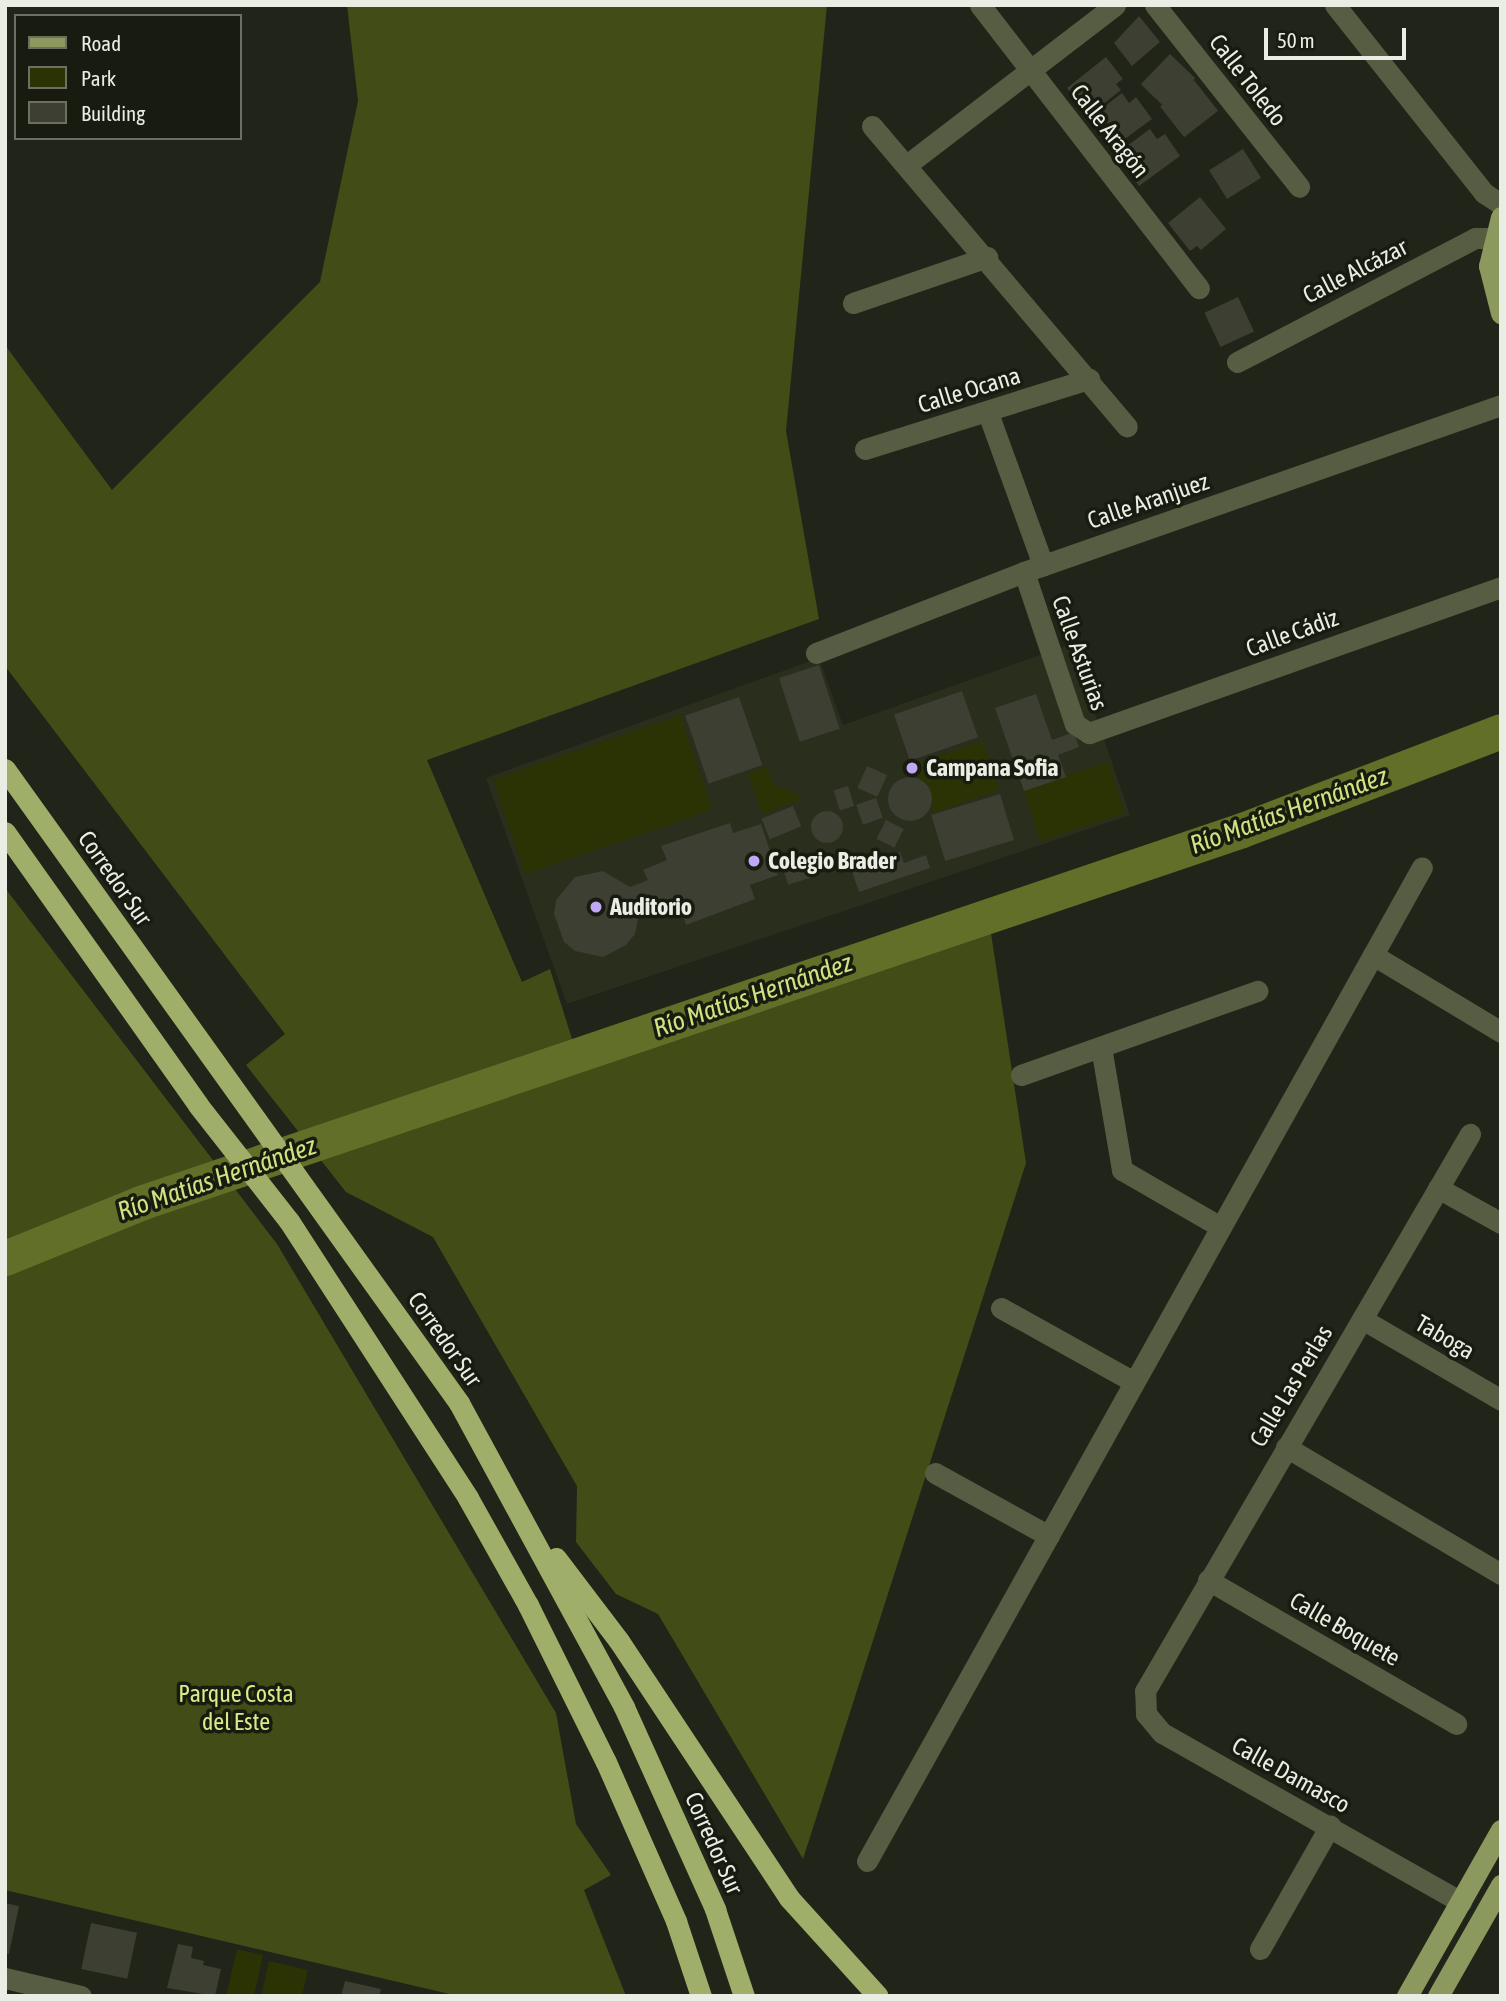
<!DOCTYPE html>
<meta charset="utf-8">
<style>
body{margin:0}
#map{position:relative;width:1506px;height:2001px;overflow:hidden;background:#212418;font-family:"Asap Condensed",sans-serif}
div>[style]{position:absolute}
.built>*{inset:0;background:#2a2e1c}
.green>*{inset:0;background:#2b3305;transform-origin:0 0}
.forest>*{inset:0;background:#414c16}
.river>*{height:35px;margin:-17.5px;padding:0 17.5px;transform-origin:17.5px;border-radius:17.5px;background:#616f28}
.building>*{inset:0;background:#3c3f32;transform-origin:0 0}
.round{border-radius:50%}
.minor>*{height:21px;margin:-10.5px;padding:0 10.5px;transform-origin:10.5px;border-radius:10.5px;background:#565d42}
.major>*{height:21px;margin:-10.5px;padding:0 10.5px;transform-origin:10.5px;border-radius:10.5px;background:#8b985e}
.highway>*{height:21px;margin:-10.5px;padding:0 10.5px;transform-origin:10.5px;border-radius:10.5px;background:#9faf69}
.dots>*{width:19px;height:19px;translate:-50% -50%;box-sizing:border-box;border:4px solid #181b0f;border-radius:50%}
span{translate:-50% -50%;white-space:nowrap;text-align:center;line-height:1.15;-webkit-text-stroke:7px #181b0f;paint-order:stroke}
.street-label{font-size:24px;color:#eaede4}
.poi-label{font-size:24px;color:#eaede4;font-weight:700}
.left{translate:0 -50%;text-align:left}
.park-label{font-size:24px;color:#d6ec89}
.water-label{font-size:26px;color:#cee381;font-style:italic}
.frame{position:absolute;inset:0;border:7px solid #eaede4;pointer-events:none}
.legend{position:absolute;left:14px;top:14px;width:228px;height:126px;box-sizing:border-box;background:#181b0f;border:2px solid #6c6f64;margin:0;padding:9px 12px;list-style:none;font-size:21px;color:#eaede4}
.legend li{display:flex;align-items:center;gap:14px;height:35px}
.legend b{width:35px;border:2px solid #6c6f64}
.scale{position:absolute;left:1264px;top:28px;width:142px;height:32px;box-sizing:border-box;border:4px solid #eaede4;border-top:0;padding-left:9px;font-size:21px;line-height:24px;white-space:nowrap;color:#eaede4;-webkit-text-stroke:5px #181b0f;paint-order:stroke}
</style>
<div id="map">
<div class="built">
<i style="clip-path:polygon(1071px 644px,1130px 815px,567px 1004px,486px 778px,819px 658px,843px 725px)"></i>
</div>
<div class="green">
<i style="left:680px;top:715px;width:100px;height:198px;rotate:71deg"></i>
<i style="clip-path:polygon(983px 741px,999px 790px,932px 813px,930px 791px,918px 779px,913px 764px)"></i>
<i style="left:1108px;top:762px;width:54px;height:89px;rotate:72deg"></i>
<i style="clip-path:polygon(767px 766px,774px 786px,797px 793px,800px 800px,762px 814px,748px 773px)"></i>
<i style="clip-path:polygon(237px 1949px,263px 1955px,254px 1996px,226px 1996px)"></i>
<i style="clip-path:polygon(269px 1961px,308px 1970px,302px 1996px,261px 1996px)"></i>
</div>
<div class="forest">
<i style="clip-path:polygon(347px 5px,827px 5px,786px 431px,819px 619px,427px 760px,522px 982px,550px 969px,578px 1058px,989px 920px,1026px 1163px,803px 1859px,658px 1614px,616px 1594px,576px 1542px,577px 1486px,433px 1237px,346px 1192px,246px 1065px,285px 1034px,5px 666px,5px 345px,112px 490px,320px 282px,358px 101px)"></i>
<i style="clip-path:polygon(5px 888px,277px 1244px,556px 1713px,576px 1824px,611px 1875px,584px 1890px,626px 1996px,458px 1996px,5px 1890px)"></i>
</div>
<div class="river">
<i style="left:5px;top:1258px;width:149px;rotate:-22.1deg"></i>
<i style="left:143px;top:1202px;width:1160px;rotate:-18.7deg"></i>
<i style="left:1242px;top:830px;width:277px;rotate:-20.9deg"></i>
</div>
<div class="building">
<i style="clip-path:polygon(1139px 16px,1160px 42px,1132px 66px,1114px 43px)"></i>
<i style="left:1170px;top:54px;width:35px;height:42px;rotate:44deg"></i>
<i style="clip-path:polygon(1106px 57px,1123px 79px,1116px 84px,1121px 90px,1088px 116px,1067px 88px)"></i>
<i style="left:1194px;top:80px;width:39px;height:43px;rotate:52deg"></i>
<i style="clip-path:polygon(1122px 93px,1129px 103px,1136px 97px,1152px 119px,1114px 147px,1091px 117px)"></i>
<i style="clip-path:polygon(1150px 129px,1157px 139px,1165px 134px,1180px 156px,1139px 186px,1116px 154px)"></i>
<i style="left:1243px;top:149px;width:34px;height:40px;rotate:58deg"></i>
<i style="clip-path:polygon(1200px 197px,1226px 229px,1201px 250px,1197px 246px,1190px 251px,1168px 223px)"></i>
<i style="left:1238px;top:297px;width:38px;height:37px;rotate:65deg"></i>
<i style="left:819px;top:665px;width:67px;height:42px;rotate:72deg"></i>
<i style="left:962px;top:691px;width:49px;height:72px;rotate:71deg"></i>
<i style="clip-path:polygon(1036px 694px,1052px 740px,1074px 732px,1079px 747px,1058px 755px,1066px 777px,1024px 791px,995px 708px)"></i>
<i style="left:739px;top:697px;width:72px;height:57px;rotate:71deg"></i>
<i style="left:867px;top:766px;width:22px;height:24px;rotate:24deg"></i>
<i class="round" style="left:888px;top:777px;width:44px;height:44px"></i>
<i style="left:848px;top:786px;width:21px;height:15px;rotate:73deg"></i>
<i style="left:1000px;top:794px;width:48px;height:72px;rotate:73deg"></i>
<i style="left:876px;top:798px;width:21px;height:21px;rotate:71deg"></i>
<i style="left:793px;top:806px;width:22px;height:34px;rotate:68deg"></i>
<i class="round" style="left:811px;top:811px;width:32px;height:32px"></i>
<i style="left:886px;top:820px;width:20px;height:21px;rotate:27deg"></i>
<i style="clip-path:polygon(730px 823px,733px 833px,761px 824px,778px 875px,750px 885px,755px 899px,686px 925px,681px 910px,662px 917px,658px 908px,639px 915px,635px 934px,626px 945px,603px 957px,575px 951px,564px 942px,554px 914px,556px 900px,575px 877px,603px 871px,630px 887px,648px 880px,643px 870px,667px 860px,661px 846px)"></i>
<i style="clip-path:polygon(900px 852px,904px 863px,926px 855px,930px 868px,859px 892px,851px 869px)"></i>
<i style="left:802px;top:853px;width:26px;height:23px;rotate:72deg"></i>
<i style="clip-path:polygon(5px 1903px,19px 1906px,9px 1954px,5px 1953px)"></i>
<i style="left:91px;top:1923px;width:47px;height:47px;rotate:12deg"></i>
<i style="clip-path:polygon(178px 1944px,193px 1947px,191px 1958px,204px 1961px,203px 1965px,221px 1969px,215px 1996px,167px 1988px)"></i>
<i style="clip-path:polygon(345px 1981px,381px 1989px,379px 1996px,341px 1996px)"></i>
</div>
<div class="minor">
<i style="left:980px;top:5px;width:358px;rotate:52.3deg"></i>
<i style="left:1155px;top:5px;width:232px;rotate:51.6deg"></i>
<i style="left:1335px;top:5px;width:240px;rotate:51.6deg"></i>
<i style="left:1484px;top:193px;width:20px;rotate:33deg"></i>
<i style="left:872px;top:126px;width:394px;rotate:49.7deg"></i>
<i style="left:908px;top:164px;width:261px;rotate:-37.5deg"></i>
<i style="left:853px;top:303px;width:142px;rotate:-18.9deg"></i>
<i style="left:1237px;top:362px;width:268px;rotate:-27.5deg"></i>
<i style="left:1475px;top:238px;width:26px"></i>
<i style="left:988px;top:413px;width:162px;rotate:70.1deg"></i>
<i style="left:865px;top:449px;width:235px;rotate:-17.4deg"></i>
<i style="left:1024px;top:572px;width:160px;rotate:71.5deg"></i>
<i style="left:1075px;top:724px;width:17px;rotate:33deg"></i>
<i style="left:1089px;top:733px;width:437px;rotate:-19.5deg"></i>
<i style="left:816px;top:653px;width:223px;rotate:-21.3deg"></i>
<i style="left:1024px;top:572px;width:505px;rotate:-19.3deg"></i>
<i style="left:1373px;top:955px;width:149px;rotate:31deg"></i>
<i style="left:1101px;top:1047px;width:125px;rotate:80.3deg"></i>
<i style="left:1122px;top:1170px;width:112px;rotate:30deg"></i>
<i style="left:1021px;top:1075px;width:251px;rotate:-19.6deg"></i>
<i style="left:1438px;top:1188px;width:72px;rotate:29.1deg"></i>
<i style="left:1001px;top:1308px;width:152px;rotate:29.1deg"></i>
<i style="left:1362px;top:1319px;width:161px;rotate:30.2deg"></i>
<i style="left:1286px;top:1447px;width:250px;rotate:30.6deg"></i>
<i style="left:935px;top:1473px;width:130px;rotate:28.9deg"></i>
<i style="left:1208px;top:1580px;width:287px;rotate:30.1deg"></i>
<i style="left:867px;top:1861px;width:1138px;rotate:-60.82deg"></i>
<i style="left:1461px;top:1902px;width:343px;rotate:-150.5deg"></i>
<i style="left:1162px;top:1733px;width:25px;rotate:-130deg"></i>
<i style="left:1146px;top:1714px;width:23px;rotate:-92deg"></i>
<i style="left:1145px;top:1691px;width:645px;rotate:-59.74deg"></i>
<i style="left:1260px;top:1949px;width:142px;rotate:-60.4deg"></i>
<i style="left:5px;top:1978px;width:78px;rotate:13.3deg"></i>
</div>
<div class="major">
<i style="left:1501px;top:217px;width:50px;rotate:103.8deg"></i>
<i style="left:1489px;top:266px;width:49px;rotate:75.7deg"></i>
<i style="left:1407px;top:1996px;width:191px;rotate:-60.5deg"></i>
<i style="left:1438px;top:1996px;width:128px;rotate:-60.4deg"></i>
</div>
<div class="highway">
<i style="left:5px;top:769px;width:780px;rotate:54.39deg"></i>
<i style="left:459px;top:1403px;width:346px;rotate:61.5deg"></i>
<i style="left:624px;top:1707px;width:222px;rotate:65.7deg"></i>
<i style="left:715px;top:1909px;width:92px;rotate:71.6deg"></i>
<i style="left:5px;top:832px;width:334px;rotate:54.7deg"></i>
<i style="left:198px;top:1105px;width:147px;rotate:51.9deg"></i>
<i style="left:289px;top:1221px;width:330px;rotate:57.1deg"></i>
<i style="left:468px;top:1498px;width:123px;rotate:60.7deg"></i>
<i style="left:528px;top:1605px;width:175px;rotate:63.6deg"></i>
<i style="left:606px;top:1762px;width:174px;rotate:66.2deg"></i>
<i style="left:676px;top:1921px;width:79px;rotate:71.6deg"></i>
<i style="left:556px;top:1558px;width:104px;rotate:52.8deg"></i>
<i style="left:619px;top:1641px;width:308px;rotate:56.5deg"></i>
<i style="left:789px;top:1898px;width:132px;rotate:47.8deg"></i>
</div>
<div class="dots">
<i style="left:912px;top:768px;background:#c1a8f3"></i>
<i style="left:754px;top:861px;background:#c1a8f3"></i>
<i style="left:596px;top:907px;background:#c1a8f3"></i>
</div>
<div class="street-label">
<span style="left:1248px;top:80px;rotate:52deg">Calle Toledo</span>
<span style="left:1110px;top:131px;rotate:52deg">Calle Aragón</span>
<span style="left:1355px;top:271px;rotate:-27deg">Calle Alcázar</span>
<span style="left:969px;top:390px;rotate:-17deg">Calle Ocana</span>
<span style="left:1148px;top:501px;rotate:-19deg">Calle Aranjuez</span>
<span style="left:1292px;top:633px;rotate:-20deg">Calle Cádiz</span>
<span style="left:1080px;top:653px;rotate:70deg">Calle Asturias</span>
<span style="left:115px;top:878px;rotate:55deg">Corredor Sur</span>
<span style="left:1445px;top:1337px;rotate:30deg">Taboga</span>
<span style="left:445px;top:1339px;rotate:55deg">Corredor Sur</span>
<span style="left:1291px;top:1386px;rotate:-59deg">Calle Las Perlas</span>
<span style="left:1345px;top:1629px;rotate:30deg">Calle Boquete</span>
<span style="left:1291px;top:1775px;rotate:29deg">Calle Damasco</span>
<span style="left:714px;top:1843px;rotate:66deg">Corredor Sur</span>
</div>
<div class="poi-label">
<span class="left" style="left:926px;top:768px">Campana Sofia</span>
<span class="left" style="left:768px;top:861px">Colegio Brader</span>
<span class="left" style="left:610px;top:907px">Auditorio</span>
</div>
<div class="park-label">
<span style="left:236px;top:1708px">Parque Costa<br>del Este</span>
</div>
<div class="water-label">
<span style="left:1289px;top:811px;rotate:-20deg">Río Matías Hernández</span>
<span style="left:753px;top:996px;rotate:-19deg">Río Matías Hernández</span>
<span style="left:217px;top:1179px;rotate:-19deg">Río Matías Hernández</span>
</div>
<div class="frame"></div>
<ul class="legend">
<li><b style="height:9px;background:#8b985e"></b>Road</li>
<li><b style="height:19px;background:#2b3305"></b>Park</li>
<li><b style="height:19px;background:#3c3f32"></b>Building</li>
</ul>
<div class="scale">50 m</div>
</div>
